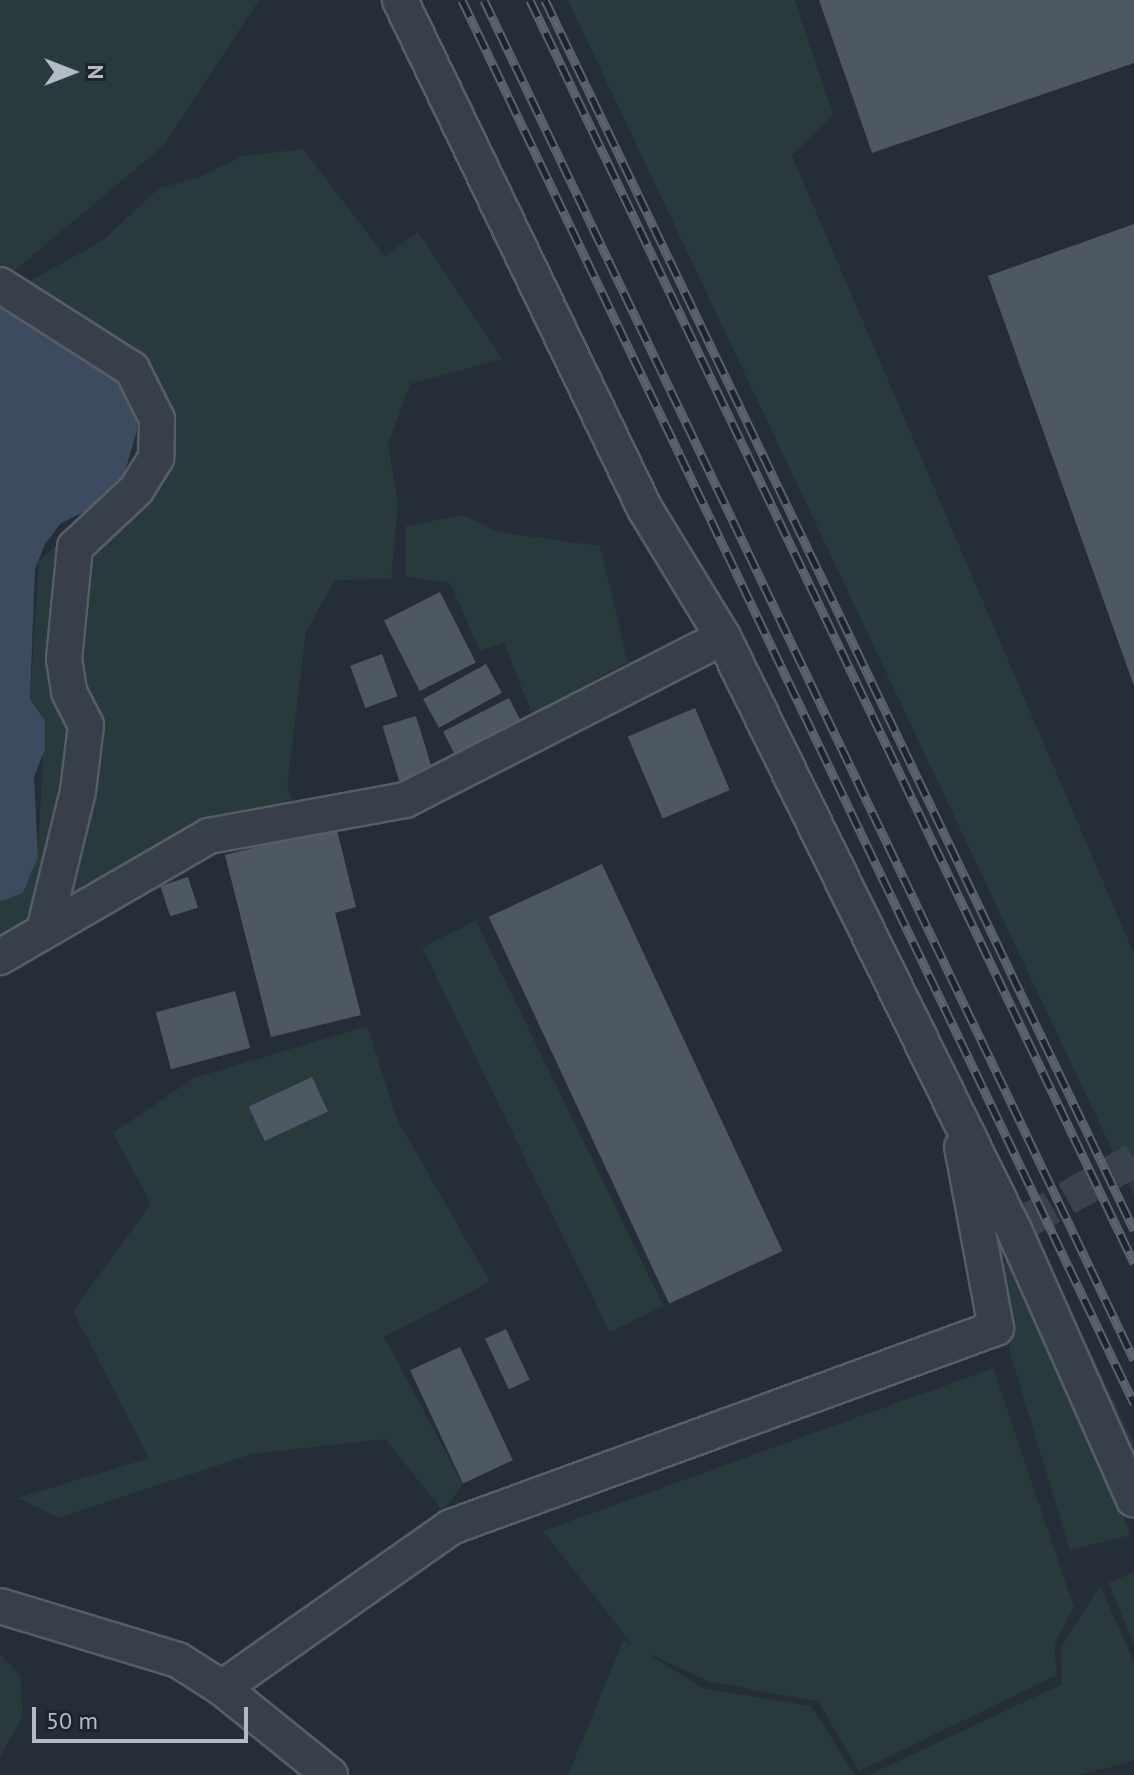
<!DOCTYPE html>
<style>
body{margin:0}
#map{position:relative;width:1134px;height:1775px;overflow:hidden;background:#252d39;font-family:"PT Sans",sans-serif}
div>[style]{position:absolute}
.green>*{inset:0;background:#283a3b;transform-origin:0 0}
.water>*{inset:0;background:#3d4b60}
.building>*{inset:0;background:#4e5764;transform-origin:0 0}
.minor-tunnel>*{height:34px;margin-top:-17px;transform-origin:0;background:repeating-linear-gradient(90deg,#3a424e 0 34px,transparent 0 51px)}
.roads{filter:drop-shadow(2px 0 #575d67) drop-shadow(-2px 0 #575d67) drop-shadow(0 2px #575d67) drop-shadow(0 -2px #575d67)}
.minor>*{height:34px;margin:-17px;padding:0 17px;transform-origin:17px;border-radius:17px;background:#393f4a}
.rail>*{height:9px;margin-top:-4.5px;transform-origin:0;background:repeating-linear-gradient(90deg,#1e242e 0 18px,#5b6370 0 36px);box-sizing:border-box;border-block:2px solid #5b6370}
span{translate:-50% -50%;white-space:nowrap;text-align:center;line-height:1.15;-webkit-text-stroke:7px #1e242e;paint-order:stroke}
.north{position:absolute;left:32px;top:32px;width:80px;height:80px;-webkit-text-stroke:6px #1e242e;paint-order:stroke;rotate:90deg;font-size:22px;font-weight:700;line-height:32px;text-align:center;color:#b4bac5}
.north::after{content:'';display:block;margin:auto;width:28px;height:36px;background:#b4bac5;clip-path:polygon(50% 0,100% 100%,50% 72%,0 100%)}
.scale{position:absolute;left:32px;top:1707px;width:216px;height:36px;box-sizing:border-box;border:4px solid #b4bac5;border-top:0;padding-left:10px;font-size:24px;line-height:28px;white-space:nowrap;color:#b4bac5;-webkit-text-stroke:6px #1e242e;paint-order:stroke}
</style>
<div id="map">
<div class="green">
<i style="clip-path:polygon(0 0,259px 0,163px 146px,0 283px)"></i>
<i style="clip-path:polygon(568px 0,795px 0,833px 115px,792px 156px,1134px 954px,1134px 1196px)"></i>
<i style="clip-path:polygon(303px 149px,385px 256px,418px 232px,502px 359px,410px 384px,388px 444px,398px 504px,391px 579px,335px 580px,306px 632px,287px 786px,296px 811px,0 952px,0 902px,23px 893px,38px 857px,44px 729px,30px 699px,39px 560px,122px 491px,134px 467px,137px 430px,22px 285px,102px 241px,159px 188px,199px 177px,243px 156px)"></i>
<i style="clip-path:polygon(463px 515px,499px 532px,600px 546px,628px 662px,532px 714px,504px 643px,480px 651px,450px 583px,406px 577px,406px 526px)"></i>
<i style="left:476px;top:921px;width:428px;height:60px;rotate:64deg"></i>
<i style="clip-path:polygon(367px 1026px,397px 1119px,490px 1282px,384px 1337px,463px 1484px,443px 1511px,385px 1439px,252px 1454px,59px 1518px,18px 1498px,149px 1458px,73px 1311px,151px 1204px,113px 1133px,194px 1078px)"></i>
<i style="clip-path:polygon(1033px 1233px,1134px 1442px,1134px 1474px)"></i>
<i style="clip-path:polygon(1012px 1256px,1131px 1535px,1070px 1550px,1009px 1350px,1013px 1325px,999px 1265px)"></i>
<i style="clip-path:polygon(993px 1368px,1074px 1607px,1054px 1644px,1057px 1675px,859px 1771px,818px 1701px,710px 1682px,645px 1652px,703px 1688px,811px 1706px,855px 1775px,568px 1775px,623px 1641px,632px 1644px,543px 1531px)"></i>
<i style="clip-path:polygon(1134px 1573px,1134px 1644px,1108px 1582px)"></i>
<i style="clip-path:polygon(1100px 1586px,1134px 1662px,1134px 1761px,1079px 1775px,869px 1775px,1062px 1684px,1061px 1647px)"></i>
<i style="clip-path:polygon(0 1654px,20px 1675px,23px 1716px,0 1757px)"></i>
</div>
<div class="water">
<i style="clip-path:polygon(0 288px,108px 370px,135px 406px,137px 430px,118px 496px,61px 523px,45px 544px,35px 569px,30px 699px,45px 721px,45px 749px,34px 777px,38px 857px,23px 893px,0 902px)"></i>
</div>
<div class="building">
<i style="clip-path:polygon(819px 0,1134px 0,1134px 63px,872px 153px)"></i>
<i style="clip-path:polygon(1134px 224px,1134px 686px,988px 276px)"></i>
<i style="left:440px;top:592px;width:79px;height:63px;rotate:63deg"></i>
<i style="left:382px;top:654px;width:45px;height:34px;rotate:70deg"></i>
<i style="left:486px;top:664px;width:33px;height:72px;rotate:61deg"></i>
<i style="left:509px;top:698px;width:31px;height:74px;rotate:63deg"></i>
<i style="left:695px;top:708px;width:89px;height:73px;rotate:67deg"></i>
<i style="left:416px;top:716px;width:57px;height:35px;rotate:73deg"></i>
<i style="clip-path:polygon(336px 826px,356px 907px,335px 913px,361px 1015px,271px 1037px,225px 855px)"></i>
<i style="left:602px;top:864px;width:427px;height:125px;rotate:65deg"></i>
<i style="left:188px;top:877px;width:32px;height:29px;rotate:72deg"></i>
<i style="left:235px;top:991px;width:59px;height:82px;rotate:75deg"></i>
<i style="left:312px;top:1077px;width:38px;height:70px;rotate:65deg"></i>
<i style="left:506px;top:1329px;width:56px;height:23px;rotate:65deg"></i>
<i style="left:460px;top:1347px;width:125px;height:55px;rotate:65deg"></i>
</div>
<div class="minor-tunnel">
<i style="left:978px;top:1249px;width:180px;rotate:-29.7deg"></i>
</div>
<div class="roads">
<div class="minor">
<i style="left:400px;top:0;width:565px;rotate:64.3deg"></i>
<i style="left:645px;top:509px;width:150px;rotate:58.6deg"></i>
<i style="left:723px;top:637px;width:661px;rotate:63.86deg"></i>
<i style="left:1014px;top:1230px;width:295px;rotate:66deg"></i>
<i style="left:0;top:285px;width:156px;rotate:32.5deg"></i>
<i style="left:132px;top:369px;width:56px;rotate:63.4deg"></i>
<i style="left:157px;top:419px;width:39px;rotate:91deg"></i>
<i style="left:156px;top:458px;width:36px;rotate:122deg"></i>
<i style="left:137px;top:489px;width:85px;rotate:136.9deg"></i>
<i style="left:75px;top:547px;width:113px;rotate:95.6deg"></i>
<i style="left:64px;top:659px;width:33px;rotate:81deg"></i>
<i style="left:69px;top:692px;width:37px;rotate:63deg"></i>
<i style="left:86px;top:725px;width:66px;rotate:96.9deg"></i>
<i style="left:78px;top:791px;width:144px;rotate:103.7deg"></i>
<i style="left:0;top:957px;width:241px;rotate:-30.1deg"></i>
<i style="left:209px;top:836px;width:199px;rotate:-10.4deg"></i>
<i style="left:405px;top:800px;width:357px;rotate:-27.1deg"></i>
<i style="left:0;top:1606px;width:186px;rotate:16.9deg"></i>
<i style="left:178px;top:1660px;width:52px;rotate:32.5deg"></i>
<i style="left:222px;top:1688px;width:139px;rotate:38.9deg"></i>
<i style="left:222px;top:1688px;width:280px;rotate:-35.1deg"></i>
<i style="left:451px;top:1527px;width:580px;rotate:-20.06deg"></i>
<i style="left:996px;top:1328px;width:184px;rotate:-100.6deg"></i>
</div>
</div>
<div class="rail">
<i style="left:462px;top:0;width:1556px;rotate:64.41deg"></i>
<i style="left:484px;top:0;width:1507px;rotate:64.45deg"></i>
<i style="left:530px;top:0;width:1400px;rotate:64.44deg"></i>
<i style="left:545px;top:0;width:1364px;rotate:64.41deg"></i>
</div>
<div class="north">N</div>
<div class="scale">50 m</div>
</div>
